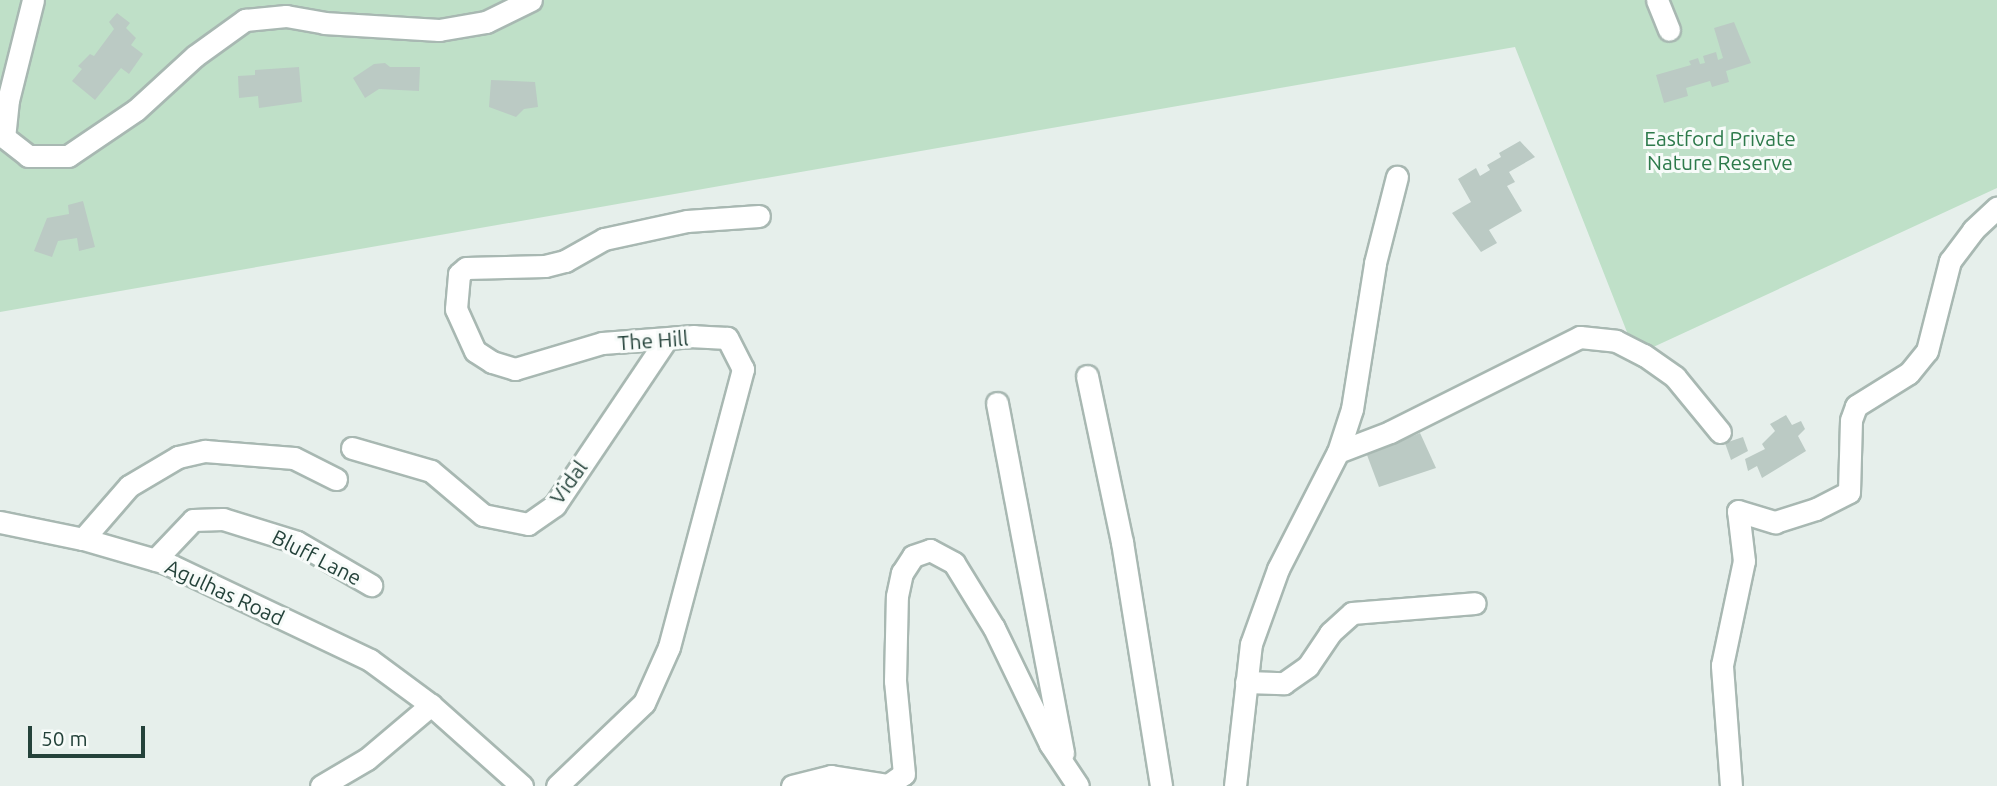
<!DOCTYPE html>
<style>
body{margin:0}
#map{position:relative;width:1997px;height:786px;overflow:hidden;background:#e6efeb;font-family:Ubuntu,sans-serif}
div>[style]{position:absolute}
.green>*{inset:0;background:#bfe0c8}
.building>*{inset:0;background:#bbcac4}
.roads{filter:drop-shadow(2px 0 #a8b8b2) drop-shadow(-2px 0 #a8b8b2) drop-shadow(0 2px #a8b8b2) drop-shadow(0 -2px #a8b8b2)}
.minor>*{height:21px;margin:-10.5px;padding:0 10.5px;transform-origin:10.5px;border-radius:10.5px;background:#fff}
span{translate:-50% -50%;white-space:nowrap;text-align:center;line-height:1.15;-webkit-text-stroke:6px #f7fbf9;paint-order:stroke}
.park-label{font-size:21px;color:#2d7a4b}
.street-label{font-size:21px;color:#24423a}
.scale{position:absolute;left:28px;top:726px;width:117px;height:32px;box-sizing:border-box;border:4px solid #24423a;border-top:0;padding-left:9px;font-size:21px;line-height:24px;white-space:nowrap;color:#24423a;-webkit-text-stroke:5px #f7fbf9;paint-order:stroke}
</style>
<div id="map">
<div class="green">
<i style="clip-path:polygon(0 0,1997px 0,1997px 188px,1636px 355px,1515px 47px,0 312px)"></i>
</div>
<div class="building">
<i style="clip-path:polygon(117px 13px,130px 23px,126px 28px,136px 38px,131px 45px,143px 54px,129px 74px,121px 68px,95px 100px,72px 81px,82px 69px,78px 66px,90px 54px,94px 56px,114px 29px,109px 22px)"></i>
<i style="clip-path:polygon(1734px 22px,1751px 63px,1726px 71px,1729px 82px,1712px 87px,1710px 81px,1686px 88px,1688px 96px,1664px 103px,1656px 75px,1691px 65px,1689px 61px,1698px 58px,1700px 64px,1705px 63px,1703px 56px,1716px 52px,1718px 60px,1723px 58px,1714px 28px)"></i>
<i style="clip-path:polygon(385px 63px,390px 67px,420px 67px,419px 91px,379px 89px,365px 98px,353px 78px,374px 64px)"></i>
<i style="clip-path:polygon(299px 67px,302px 102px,259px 108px,258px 96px,239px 98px,238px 76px,255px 75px,255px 70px)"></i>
<i style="clip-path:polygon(491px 80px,535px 82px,538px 107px,524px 109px,516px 117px,489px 107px)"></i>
<i style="clip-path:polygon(1520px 141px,1535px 157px,1509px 172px,1515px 182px,1507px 186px,1522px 211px,1489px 230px,1497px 243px,1481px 252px,1452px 213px,1471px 202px,1458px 179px,1476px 168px,1480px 176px,1490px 170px,1487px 165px,1501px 157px,1499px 153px)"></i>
<i style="clip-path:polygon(83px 201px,95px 247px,79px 251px,77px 238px,58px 241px,52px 257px,34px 251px,47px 218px,69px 214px,68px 205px)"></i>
<i style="clip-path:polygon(1786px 415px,1792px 425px,1801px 421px,1805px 429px,1798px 436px,1806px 451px,1762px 478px,1757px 466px,1748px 471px,1745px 459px,1765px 449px,1762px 444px,1775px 431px,1770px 424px)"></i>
<i style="clip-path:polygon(1420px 433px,1436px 468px,1379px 487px,1367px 455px)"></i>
<i style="clip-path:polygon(1743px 437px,1748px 451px,1731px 460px,1725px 443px)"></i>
</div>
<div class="roads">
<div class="minor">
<i style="left:33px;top:0;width:103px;rotate:104deg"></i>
<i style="left:8px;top:100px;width:37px;rotate:96deg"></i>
<i style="left:4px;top:137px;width:31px;rotate:38deg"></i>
<i style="left:28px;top:156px;width:40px"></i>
<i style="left:68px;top:156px;width:82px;rotate:-34.1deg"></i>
<i style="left:136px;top:110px;width:80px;rotate:-42.5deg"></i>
<i style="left:195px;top:56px;width:62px;rotate:-35.8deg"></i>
<i style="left:245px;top:20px;width:41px;rotate:-5.6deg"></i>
<i style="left:286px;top:16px;width:39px;rotate:10deg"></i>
<i style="left:324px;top:23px;width:115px;rotate:3.5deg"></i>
<i style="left:439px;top:30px;width:48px;rotate:-9.7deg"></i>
<i style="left:486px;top:22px;width:50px;rotate:-26.1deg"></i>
<i style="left:1657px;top:0;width:32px;rotate:68deg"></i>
<i style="left:1087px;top:376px;width:170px;rotate:78.1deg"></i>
<i style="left:1122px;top:542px;width:247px;rotate:80.9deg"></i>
<i style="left:997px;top:403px;width:356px;rotate:79.3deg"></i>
<i style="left:352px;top:448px;width:82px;rotate:16.2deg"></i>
<i style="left:431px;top:471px;width:68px;rotate:40.2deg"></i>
<i style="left:483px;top:515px;width:46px;rotate:11.3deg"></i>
<i style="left:528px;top:524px;width:33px;rotate:-35deg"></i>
<i style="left:555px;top:505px;width:197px;rotate:-56.1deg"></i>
<i style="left:1338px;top:452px;width:56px;rotate:-21deg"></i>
<i style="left:1390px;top:432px;width:212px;rotate:-26.6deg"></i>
<i style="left:1580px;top:337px;width:36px;rotate:6deg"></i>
<i style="left:1616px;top:341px;width:31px;rotate:27deg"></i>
<i style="left:1644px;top:355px;width:38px;rotate:35deg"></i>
<i style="left:1675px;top:377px;width:71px;rotate:50.7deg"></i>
<i style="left:0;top:522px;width:85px;rotate:11.6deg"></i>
<i style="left:83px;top:539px;width:86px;rotate:16.1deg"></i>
<i style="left:166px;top:563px;width:226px;rotate:25.4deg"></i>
<i style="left:370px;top:660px;width:76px;rotate:36.4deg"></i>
<i style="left:431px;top:705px;width:122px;rotate:41.7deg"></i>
<i style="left:83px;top:539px;width:70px;rotate:-49deg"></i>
<i style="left:129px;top:486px;width:57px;rotate:-30.6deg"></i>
<i style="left:178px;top:457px;width:28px;rotate:-13deg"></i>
<i style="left:205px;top:451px;width:89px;rotate:4.5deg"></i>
<i style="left:294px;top:458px;width:47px;rotate:26.6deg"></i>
<i style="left:155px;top:560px;width:55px;rotate:-46.5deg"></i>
<i style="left:193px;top:520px;width:30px;rotate:-2deg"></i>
<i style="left:223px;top:519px;width:77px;rotate:17.3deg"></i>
<i style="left:297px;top:542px;width:86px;rotate:30.2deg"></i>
<i style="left:1246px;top:682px;width:38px;rotate:2deg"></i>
<i style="left:1284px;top:683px;width:29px;rotate:-35deg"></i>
<i style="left:1308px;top:666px;width:40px;rotate:-56deg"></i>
<i style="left:1330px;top:633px;width:30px;rotate:-42deg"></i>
<i style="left:1352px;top:613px;width:123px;rotate:-4.6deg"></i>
<i style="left:321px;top:786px;width:53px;rotate:-30.4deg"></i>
<i style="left:367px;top:759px;width:84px;rotate:-40.2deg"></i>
<i style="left:557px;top:786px;width:120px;rotate:-43.7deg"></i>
<i style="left:644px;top:703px;width:61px;rotate:-65.9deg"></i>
<i style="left:669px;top:647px;width:288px;rotate:-75.1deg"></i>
<i style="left:743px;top:369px;width:35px;rotate:-117deg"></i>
<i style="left:727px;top:338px;width:33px;rotate:-177deg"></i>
<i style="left:694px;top:336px;width:92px;rotate:175.6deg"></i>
<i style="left:602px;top:343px;width:91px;rotate:163.4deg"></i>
<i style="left:515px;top:369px;width:24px;rotate:-163deg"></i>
<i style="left:492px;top:362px;width:20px;rotate:-147deg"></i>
<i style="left:475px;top:351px;width:46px;rotate:-114.3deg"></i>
<i style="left:456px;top:309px;width:35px;rotate:-85deg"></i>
<i style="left:459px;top:274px;width:9px;rotate:-41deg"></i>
<i style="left:466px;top:268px;width:79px;rotate:-1.5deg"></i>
<i style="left:545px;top:266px;width:21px;rotate:-14deg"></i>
<i style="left:565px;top:261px;width:45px;rotate:-29.4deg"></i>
<i style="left:604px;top:239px;width:85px;rotate:-12.2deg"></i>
<i style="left:687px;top:221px;width:72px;rotate:-4deg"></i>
<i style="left:792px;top:786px;width:40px;rotate:-14.4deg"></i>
<i style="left:831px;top:776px;width:58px;rotate:9deg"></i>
<i style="left:888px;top:785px;width:19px;rotate:-35deg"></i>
<i style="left:904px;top:774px;width:93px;rotate:-95.5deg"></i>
<i style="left:895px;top:681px;width:85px;rotate:-88.7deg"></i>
<i style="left:897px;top:596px;width:24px;rotate:-78deg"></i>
<i style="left:902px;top:573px;width:20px;rotate:-57deg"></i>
<i style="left:913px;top:556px;width:18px;rotate:-19deg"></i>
<i style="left:930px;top:550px;width:27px;rotate:28deg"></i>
<i style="left:954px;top:563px;width:76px;rotate:58.4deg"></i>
<i style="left:994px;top:628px;width:129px;rotate:64.2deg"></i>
<i style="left:1050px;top:744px;width:50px;rotate:56.3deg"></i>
<i style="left:1235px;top:786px;width:143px;rotate:-83.6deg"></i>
<i style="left:1251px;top:644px;width:80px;rotate:-70.2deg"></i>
<i style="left:1278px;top:569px;width:131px;rotate:-62.9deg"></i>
<i style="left:1338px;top:452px;width:45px;rotate:-72deg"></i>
<i style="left:1352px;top:409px;width:148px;rotate:-81deg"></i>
<i style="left:1375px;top:263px;width:89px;rotate:-75.7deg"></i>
<i style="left:1731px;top:786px;width:121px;rotate:-94.3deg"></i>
<i style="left:1722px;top:665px;width:106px;rotate:-78.1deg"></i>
<i style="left:1744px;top:561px;width:50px;rotate:-96.8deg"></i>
<i style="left:1738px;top:511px;width:39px;rotate:17deg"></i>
<i style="left:1775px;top:522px;width:43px;rotate:-17.6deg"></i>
<i style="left:1816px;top:509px;width:37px;rotate:-27deg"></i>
<i style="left:1849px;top:492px;width:72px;rotate:-88.4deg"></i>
<i style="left:1851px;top:420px;width:15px;rotate:-70deg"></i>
<i style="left:1856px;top:406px;width:62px;rotate:-31.9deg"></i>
<i style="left:1909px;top:373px;width:28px;rotate:-51deg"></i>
<i style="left:1927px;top:351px;width:93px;rotate:-75.7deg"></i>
<i style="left:1950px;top:261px;width:39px;rotate:-53deg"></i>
<i style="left:1973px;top:230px;width:33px;rotate:-43deg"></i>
</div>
</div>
<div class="park-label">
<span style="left:1720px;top:150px">Eastford Private<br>Nature Reserve</span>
</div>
<div class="street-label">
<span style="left:653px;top:340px;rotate:-4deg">The Hill</span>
<span style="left:568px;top:482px;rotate:-54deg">Vidal</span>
<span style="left:317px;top:557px;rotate:27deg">Bluff Lane</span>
<span style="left:225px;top:592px;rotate:25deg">Agulhas Road</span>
</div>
<div class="scale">50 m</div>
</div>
